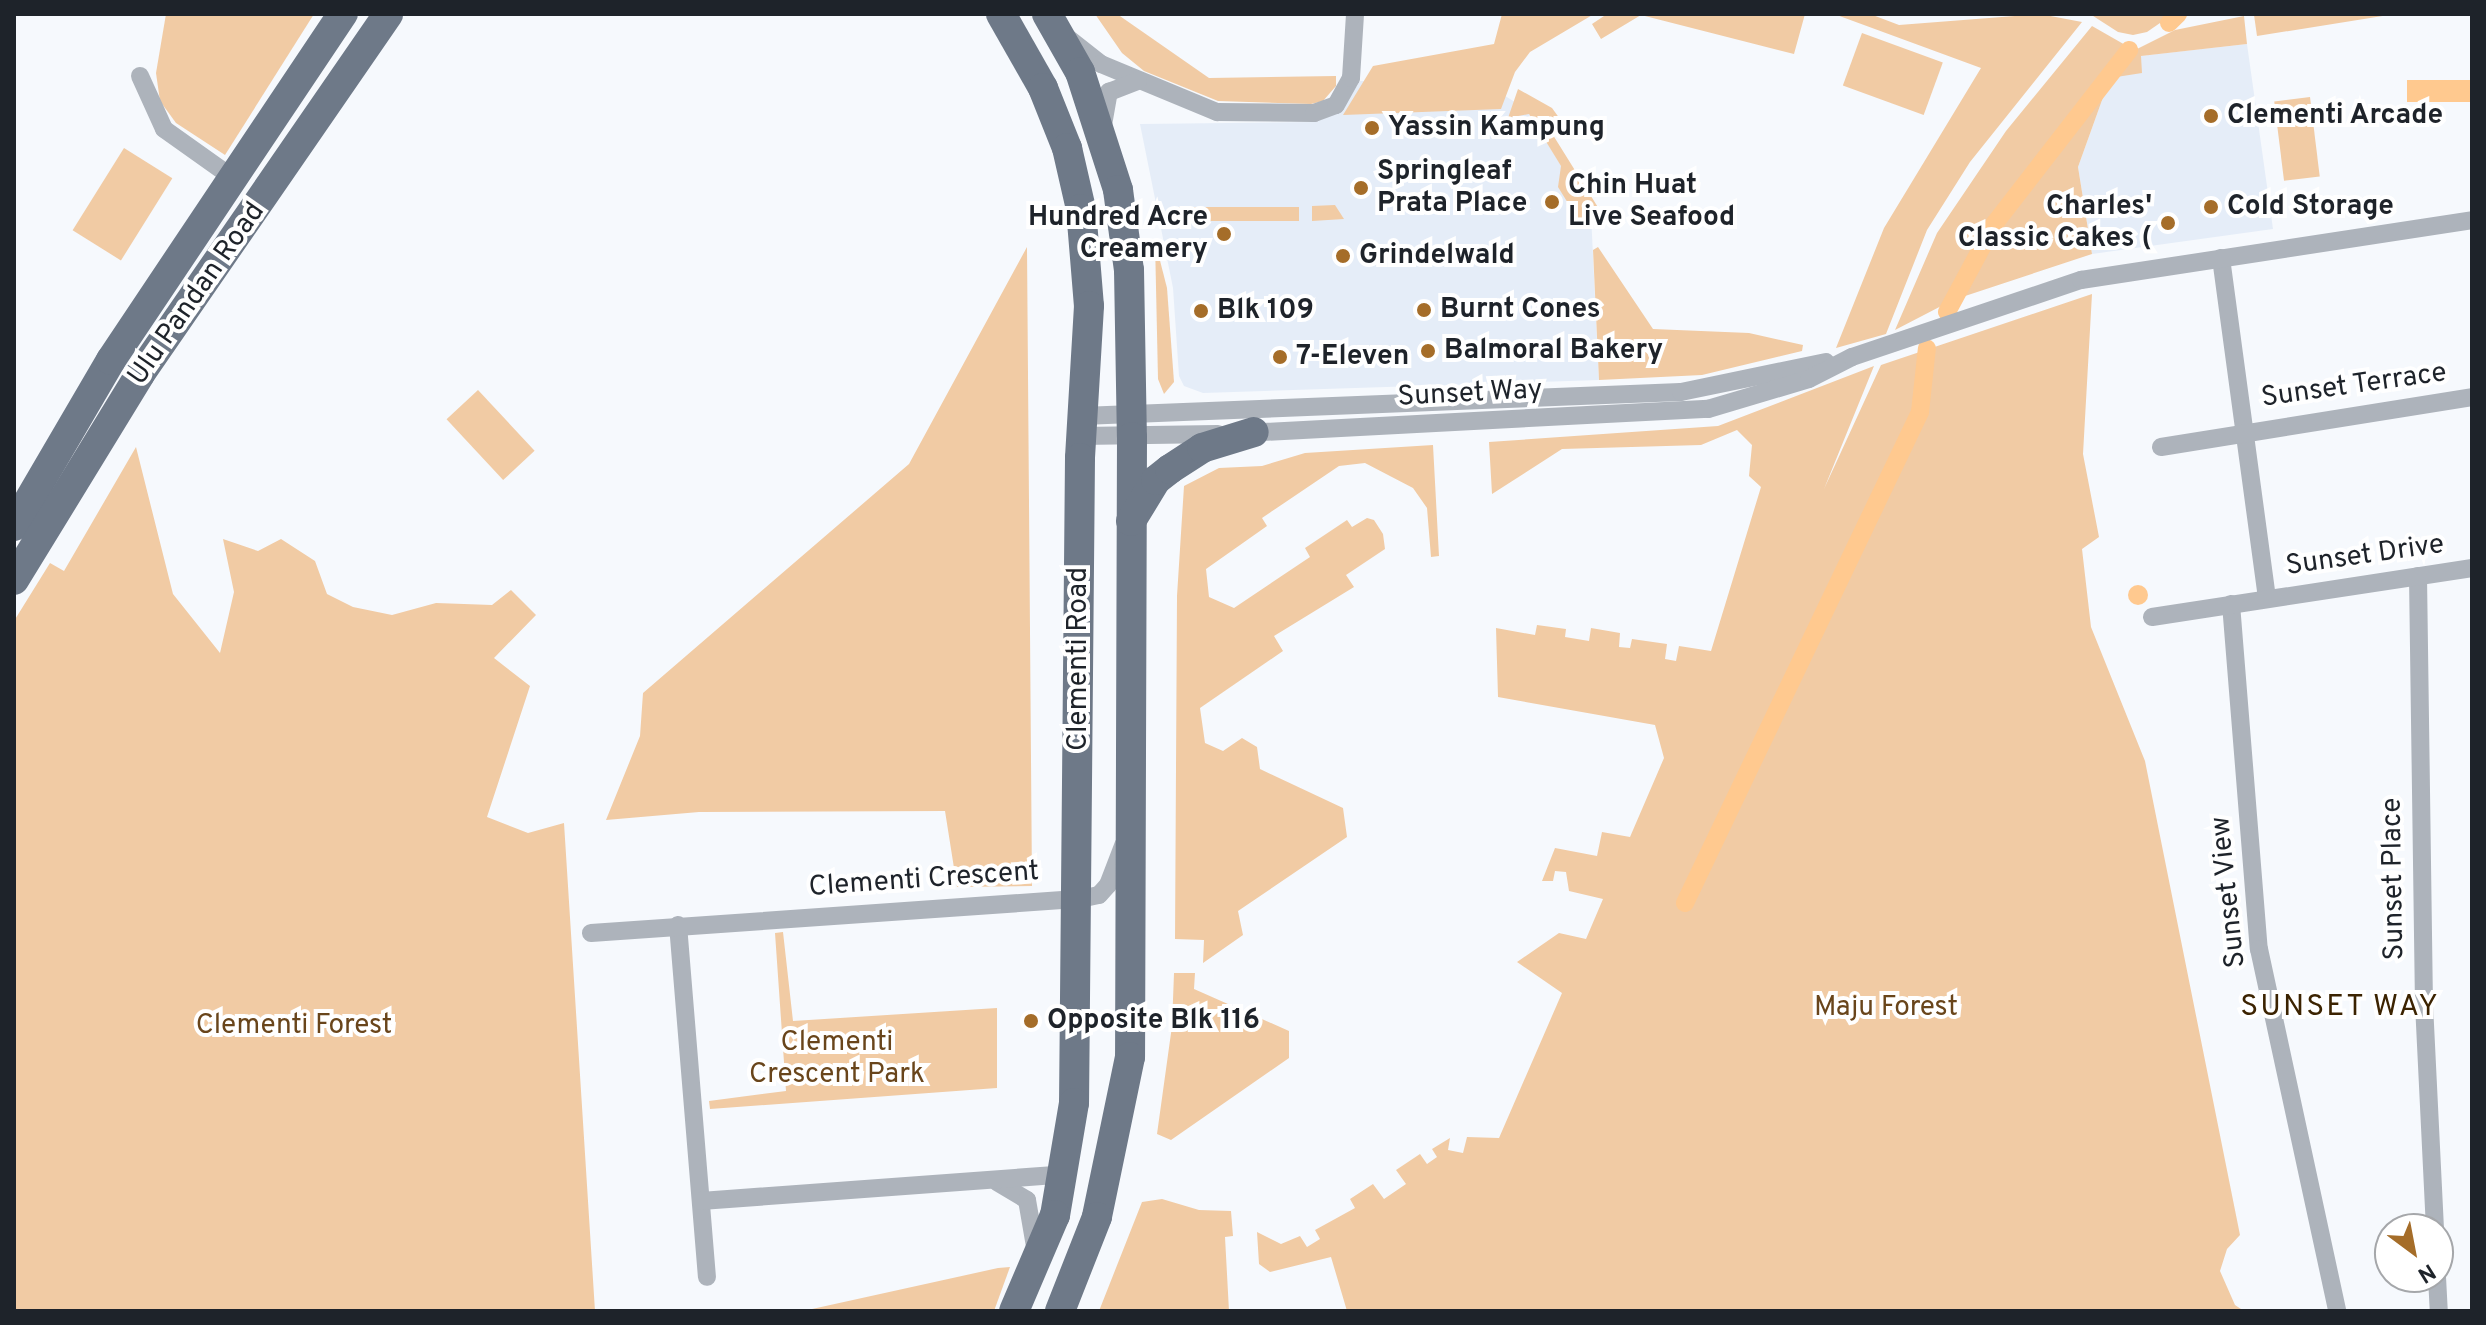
<!DOCTYPE html>
<style>
body{margin:0}
#map{position:relative;width:2486px;height:1325px;overflow:hidden;background:#f6f9fd;font-family:Overpass,sans-serif}
div>[style]{position:absolute}
.built>*{inset:0;background:#e5edf8}
.green>*{inset:0;background:#f1cba4;transform-origin:0 0}
.water>*{inset:0;background:#ffc98f;transform-origin:0 0}
.round{border-radius:50%}
.canal>*{height:18px;margin:-9px;padding:0 9px;transform-origin:9px;border-radius:9px;background:#ffc98f}
.street>*{height:18px;margin:-9px;padding:0 9px;transform-origin:9px;border-radius:9px;background:#adb3bb}
.primary>*{height:30px;margin:-15px;padding:0 15px;transform-origin:15px;border-radius:15px;background:#6e7988}
.dots>*{width:22px;height:22px;translate:-50% -50%;box-sizing:border-box;border:4px solid #fff;border-radius:50%}
span{translate:-50% -50%;white-space:nowrap;text-align:center;line-height:1.15;-webkit-text-stroke:8px #fff;paint-order:stroke}
.poi-label{font-size:28px;color:#1e232a;font-weight:700}
.left{translate:0 -50%;text-align:left}
.right{translate:-100% -50%;text-align:right}
.street-label{font-size:28px;color:#1e232a}
.park-label{font-size:28px;color:#69451b}
.neighbourhood-label{font-size:30px;color:#3c2301;letter-spacing:2px}
.frame{position:absolute;inset:0;border:16px solid #1e232a;pointer-events:none}
.north{position:absolute;left:2374px;top:1213px;width:80px;height:80px;box-sizing:border-box;background:#fff;border:2px solid #a5a7aa;border-radius:50%;rotate:148deg;font-size:22px;font-weight:700;line-height:32px;text-align:center;color:#1e232a}
.north::after{content:'';display:block;margin:auto;width:28px;height:36px;background:#a56d29;clip-path:polygon(50% 0,100% 100%,50% 72%,0 100%)}
</style>
<div id="map">
<div class="built">
<i style="clip-path:polygon(2247px 44px,2273px 229px,2092px 254px,2078px 167px,2110px 78px,2140px 56px)"></i>
<i style="clip-path:polygon(1360px 81px,1486px 84px,1526px 109px,1591px 214px,1599px 380px,1203px 393px,1184px 386px,1179px 376px,1173px 288px,1140px 124px,1316px 122px,1341px 111px)"></i>
</div>
<div class="green">
<i style="clip-path:polygon(166px 14px,314px 14px,225px 155px,176px 123px,160px 101px,156px 73px)"></i>
<i style="clip-path:polygon(1095px 14px,1117px 14px,1209px 78px,1336px 76px,1336px 86px,1323px 101px,1311px 104px,1218px 101px,1144px 71px,1122px 53px)"></i>
<i style="clip-path:polygon(1502px 14px,1594px 14px,1530px 52px,1515px 72px,1501px 109px,1343px 115px,1373px 66px,1494px 44px)"></i>
<i style="clip-path:polygon(1607px 14px,1805px 14px,1794px 54px,1641px 15px,1601px 39px,1592px 24px)"></i>
<i style="clip-path:polygon(1834px 14px,1870px 14px,1899px 25px,2040px 14px,2082px 22px,1970px 162px,1927px 230px,1886px 334px,1836px 348px,1884px 228px,1981px 68px)"></i>
<i style="clip-path:polygon(2090px 14px,2173px 14px,2147px 32px,2133px 35px,2118px 32px)"></i>
<i style="clip-path:polygon(2273px 14px,2395px 14px,2257px 36px,2254px 15px)"></i>
<i style="clip-path:polygon(2244px 16px,2247px 44px,2141px 56px,2142px 73px,2110px 78px,2078px 167px,2092px 254px,1956px 299px,1998px 224px,2058px 142px,2131px 52px,2175px 30px)"></i>
<i style="clip-path:polygon(2092px 26px,2127px 46px,1992px 222px,1949px 302px,1895px 330px,1937px 233px,2006px 131px)"></i>
<i style="left:1862px;top:33px;width:86px;height:56px;rotate:20deg"></i>
<i style="clip-path:polygon(1518px 89px,1552px 108px,1560px 119px,1548px 127px,1604px 217px,1584px 229px,1558px 187px,1561px 166px,1529px 114px,1508px 118px)"></i>
<i style="left:2310px;top:97px;width:80px;height:36px;rotate:83deg"></i>
<i style="left:124px;top:148px;width:57px;height:97px;rotate:32deg"></i>
<i style="clip-path:polygon(1335px 205px,1344px 219px,1312px 221px,1312px 206px)"></i>
<i style="left:1299px;top:207px;width:14px;height:122px;rotate:90deg"></i>
<i style="clip-path:polygon(1155px 241px,1167px 288px,1174px 382px,1164px 394px,1158px 379px)"></i>
<i style="clip-path:polygon(1027px 247px,1032px 886px,957px 887px,945px 811px,699px 812px,606px 820px,640px 736px,643px 693px,909px 464px)"></i>
<i style="clip-path:polygon(1598px 247px,1653px 329px,1749px 333px,1803px 345px,1802px 351px,1702px 375px,1599px 380px,1593px 250px)"></i>
<i style="clip-path:polygon(2092px 294px,2083px 454px,2099px 537px,2082px 549px,2091px 627px,2145px 761px,2240px 1235px,2227px 1249px,2220px 1271px,2235px 1305px,2244px 1311px,1347px 1311px,1331px 1257px,1270px 1272px,1259px 1264px,1257px 1232px,1281px 1244px,1300px 1236px,1307px 1247px,1320px 1239px,1315px 1230px,1355px 1208px,1350px 1199px,1373px 1184px,1384px 1199px,1406px 1184px,1396px 1170px,1420px 1154px,1427px 1164px,1437px 1157px,1432px 1149px,1450px 1138px,1448px 1150px,1463px 1153px,1467px 1137px,1499px 1138px,1562px 993px,1517px 962px,1559px 933px,1586px 939px,1603px 899px,1569px 891px,1566px 872px,1555px 871px,1553px 881px,1542px 881px,1555px 848px,1597px 856px,1602px 832px,1630px 837px,1664px 758px,1655px 725px,1498px 697px,1496px 628px,1535px 635px,1537px 625px,1566px 629px,1565px 637px,1589px 641px,1591px 628px,1620px 633px,1619px 647px,1630px 648px,1632px 639px,1667px 644px,1665px 659px,1676px 661px,1679px 646px,1711px 651px,1761px 487px,1749px 476px,1752px 445px,1737px 430px,1701px 445px,1562px 449px,1492px 494px,1489px 442px,1718px 426px,1874px 366px,1824px 489px,1881px 365px)"></i>
<i style="left:478px;top:390px;width:83px;height:43px;rotate:47deg"></i>
<i style="clip-path:polygon(1433px 445px,1439px 556px,1431px 557px,1427px 508px,1413px 488px,1365px 463px,1339px 466px,1262px 518px,1267px 526px,1206px 569px,1209px 597px,1234px 608px,1310px 557px,1305px 548px,1347px 520px,1352px 527px,1367px 518px,1374px 520px,1383px 534px,1385px 549px,1346px 575px,1354px 587px,1274px 636px,1283px 651px,1200px 708px,1205px 743px,1223px 751px,1242px 738px,1257px 747px,1260px 769px,1343px 808px,1347px 837px,1238px 911px,1243px 935px,1203px 963px,1204px 940px,1175px 939px,1177px 596px,1184px 486px,1219px 468px,1262px 466px,1305px 453px)"></i>
<i style="clip-path:polygon(136px 447px,173px 594px,220px 653px,234px 592px,223px 539px,258px 551px,281px 539px,315px 561px,327px 594px,353px 607px,392px 615px,436px 603px,492px 605px,511px 590px,536px 615px,494px 658px,530px 686px,487px 817px,528px 833px,564px 823px,595px 1311px,14px 1311px,14px 621px,50px 563px,64px 571px)"></i>
<i style="clip-path:polygon(783px 932px,793px 1021px,997px 1008px,997px 1088px,710px 1109px,709px 1101px,786px 1091px,775px 933px)"></i>
<i style="clip-path:polygon(1174px 973px,1195px 973px,1194px 989px,1289px 1031px,1289px 1058px,1171px 1140px,1157px 1134px,1172px 1026px)"></i>
<i style="clip-path:polygon(1162px 1199px,1199px 1210px,1231px 1211px,1233px 1236px,1225px 1237px,1229px 1311px,1099px 1311px,1142px 1202px)"></i>
<i style="clip-path:polygon(1010px 1267px,994px 1311px,803px 1311px,998px 1268px)"></i>
</div>
<div class="water">
<i style="left:2472px;top:80px;width:22px;height:65px;rotate:90deg"></i>
<i class="round" style="left:2128px;top:585px;width:20px;height:20px"></i>
</div>
<div class="canal">
<i style="left:2169px;top:23px;width:13px;rotate:-45deg"></i>
<i style="left:1947px;top:312px;width:101px;rotate:-61.7deg"></i>
<i style="left:1995px;top:223px;width:219px;rotate:-52.2deg"></i>
<i style="left:1685px;top:903px;width:544px;rotate:-64.42deg"></i>
<i style="left:1920px;top:412px;width:64px;rotate:-83.8deg"></i>
</div>
<div class="street">
<i style="left:1068px;top:38px;width:42px;rotate:38.2deg"></i>
<i style="left:1101px;top:64px;width:126px;rotate:22.5deg"></i>
<i style="left:1217px;top:112px;width:97px;rotate:0.6deg"></i>
<i style="left:1314px;top:113px;width:23px;rotate:-20deg"></i>
<i style="left:1336px;top:105px;width:31px;rotate:-61deg"></i>
<i style="left:1351px;top:78px;width:64px;rotate:-86.4deg"></i>
<i style="left:140px;top:76px;width:58px;rotate:65.6deg"></i>
<i style="left:164px;top:129px;width:85px;rotate:35.4deg"></i>
<i style="left:1103px;top:125px;width:34px;rotate:-80deg"></i>
<i style="left:1109px;top:92px;width:31px;rotate:-21deg"></i>
<i style="left:2221px;top:258px;width:343px;rotate:82.3deg"></i>
<i style="left:1082px;top:416px;width:599px;rotate:-2.29deg"></i>
<i style="left:1681px;top:392px;width:148px;rotate:-11.7deg"></i>
<i style="left:1244px;top:433px;width:465px;rotate:-3deg"></i>
<i style="left:1708px;top:409px;width:105px;rotate:-16.5deg"></i>
<i style="left:1809px;top:379px;width:48px;rotate:-27.1deg"></i>
<i style="left:1852px;top:357px;width:242px;rotate:-18.6deg"></i>
<i style="left:2081px;top:280px;width:396px;rotate:-8.7deg"></i>
<i style="left:1081px;top:436px;width:137px;rotate:-0.8deg"></i>
<i style="left:2161px;top:447px;width:315px;rotate:-9.1deg"></i>
<i style="left:2418px;top:576px;width:428px;rotate:89.2deg"></i>
<i style="left:2424px;top:1004px;width:225px;rotate:87.2deg"></i>
<i style="left:2231px;top:604px;width:346px;rotate:85.4deg"></i>
<i style="left:2259px;top:949px;width:370px;rotate:77.8deg"></i>
<i style="left:2152px;top:617px;width:324px;rotate:-8.7deg"></i>
<i style="left:678px;top:925px;width:353px;rotate:85.3deg"></i>
<i style="left:591px;top:933px;width:490px;rotate:-4deg"></i>
<i style="left:1080px;top:899px;width:19px;rotate:-12deg"></i>
<i style="left:1099px;top:895px;width:13px;rotate:-48deg"></i>
<i style="left:1108px;top:885px;width:42px;rotate:-69deg"></i>
<i style="left:997px;top:1182px;width:35px;rotate:31deg"></i>
<i style="left:1027px;top:1200px;width:53px;rotate:80.2deg"></i>
<i style="left:701px;top:1201px;width:365px;rotate:-4.2deg"></i>
<i style="left:2437px;top:1277px;width:34px;rotate:87deg"></i>
</div>
<div class="primary">
<i style="left:1001px;top:14px;width:85px;rotate:60.4deg"></i>
<i style="left:1043px;top:88px;width:65px;rotate:68.2deg"></i>
<i style="left:1067px;top:148px;width:63px;rotate:77.1deg"></i>
<i style="left:1081px;top:209px;width:97px;rotate:85.3deg"></i>
<i style="left:1089px;top:306px;width:152px;rotate:93.4deg"></i>
<i style="left:1080px;top:458px;width:645px;rotate:90.53deg"></i>
<i style="left:1074px;top:1103px;width:114px;rotate:99.6deg"></i>
<i style="left:1055px;top:1215px;width:104px;rotate:113.1deg"></i>
<i style="left:1047px;top:14px;width:67px;rotate:60.4deg"></i>
<i style="left:1080px;top:72px;width:124px;rotate:72.1deg"></i>
<i style="left:1118px;top:190px;width:81px;rotate:82.2deg"></i>
<i style="left:1129px;top:270px;width:167px;rotate:89deg"></i>
<i style="left:1132px;top:437px;width:620px;rotate:90.18deg"></i>
<i style="left:1130px;top:1057px;width:163px;rotate:101.7deg"></i>
<i style="left:1097px;top:1217px;width:101px;rotate:111.5deg"></i>
<i style="left:1131px;top:521px;width:48px;rotate:-58.6deg"></i>
<i style="left:1156px;top:480px;width:18px;rotate:-38deg"></i>
<i style="left:1170px;top:469px;width:38px;rotate:-33deg"></i>
<i style="left:1202px;top:448px;width:54px;rotate:-17.1deg"></i>
<i style="left:14px;top:526px;width:192px;rotate:-59.7deg"></i>
<i style="left:111px;top:360px;width:417px;rotate:-56.2deg"></i>
<i style="left:14px;top:580px;width:241px;rotate:-58.5deg"></i>
<i style="left:140px;top:374px;width:437px;rotate:-55.4deg"></i>
</div>
<div class="dots">
<i style="left:2211px;top:116px;background:#a56d29"></i>
<i style="left:1372px;top:128px;background:#a56d29"></i>
<i style="left:1361px;top:188px;background:#a56d29"></i>
<i style="left:1552px;top:202px;background:#a56d29"></i>
<i style="left:2211px;top:207px;background:#a56d29"></i>
<i style="left:2168px;top:223px;background:#a56d29"></i>
<i style="left:1224px;top:234px;background:#a56d29"></i>
<i style="left:1343px;top:256px;background:#a56d29"></i>
<i style="left:1424px;top:310px;background:#a56d29"></i>
<i style="left:1201px;top:311px;background:#a56d29"></i>
<i style="left:1428px;top:351px;background:#a56d29"></i>
<i style="left:1280px;top:357px;background:#a56d29"></i>
<i style="left:1031px;top:1021px;background:#a56d29"></i>
</div>
<div class="poi-label">
<span class="left" style="left:2227px;top:116px">Clementi Arcade</span>
<span class="left" style="left:1388px;top:128px">Yassin Kampung</span>
<span class="left" style="left:1377px;top:188px">Springleaf<br>Prata Place</span>
<span class="left" style="left:1568px;top:202px">Chin Huat<br>Live Seafood</span>
<span class="right" style="left:2152px;top:223px">Charles'<br>Classic Cakes (</span>
<span class="left" style="left:2227px;top:207px">Cold Storage</span>
<span class="right" style="left:1208px;top:234px">Hundred Acre<br>Creamery</span>
<span class="left" style="left:1359px;top:256px">Grindelwald</span>
<span class="left" style="left:1440px;top:310px">Burnt Cones</span>
<span class="left" style="left:1217px;top:311px">Blk 109</span>
<span class="left" style="left:1444px;top:351px">Balmoral Bakery</span>
<span class="left" style="left:1296px;top:357px">7-Eleven</span>
<span class="left" style="left:1047px;top:1021px">Opposite Blk 116</span>
</div>
<div class="street-label">
<span style="left:197px;top:294px;rotate:-55deg">Ulu Pandan Road</span>
<span style="left:2354px;top:386px;rotate:-8deg">Sunset Terrace</span>
<span style="left:1470px;top:394px;rotate:-3deg">Sunset Way</span>
<span style="left:2365px;top:556px;rotate:-8deg">Sunset Drive</span>
<span style="left:1079px;top:659px;rotate:-90deg">Clementi Road</span>
<span style="left:2394px;top:879px;rotate:-91deg">Sunset Place</span>
<span style="left:924px;top:880px;rotate:-4deg">Clementi Crescent</span>
<span style="left:2229px;top:892px;rotate:-96deg">Sunset View</span>
</div>
<div class="park-label">
<span style="left:1886px;top:1008px">Maju Forest</span>
<span style="left:294px;top:1026px">Clementi Forest</span>
<span style="left:837px;top:1059px">Clementi<br>Crescent Park</span>
</div>
<div class="neighbourhood-label">
<span style="left:2340px;top:1008px">SUNSET WAY</span>
</div>
<div class="frame"></div>
<div class="north">N</div>
</div>
